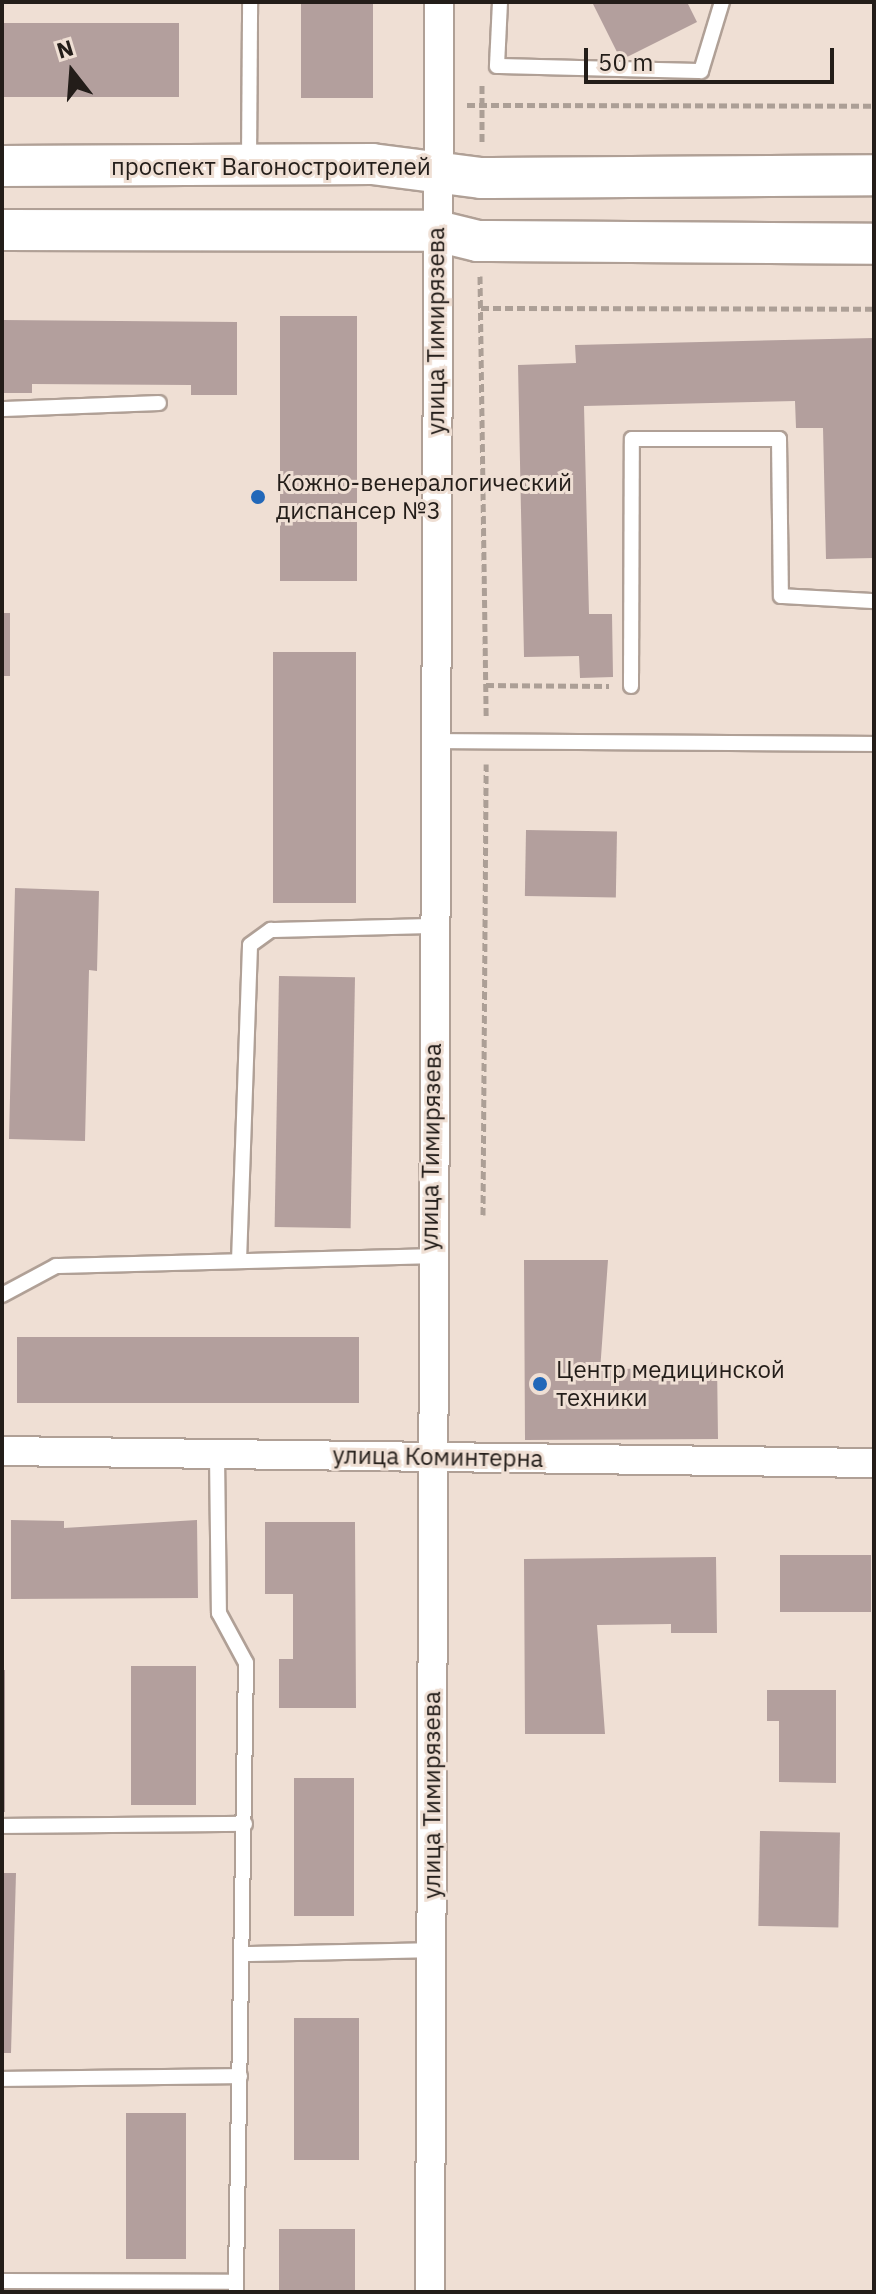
<!DOCTYPE html>
<meta charset="utf-8">
<style>
body{margin:0}
#map{position:relative;width:876px;height:2294px;overflow:hidden;background:#efdfd4;font-family:"IBM Plex Sans",sans-serif}
div>[style]{position:absolute}
.building>*{inset:0;background:#b39f9d;transform-origin:0 0}
.path>*{height:5px;margin-top:-2.5px;transform-origin:0;background:repeating-linear-gradient(90deg,#ac9f96 0 8px,transparent 0 12px)}
.roads{filter:drop-shadow(2px 0 #b0a096) drop-shadow(-2px 0 #b0a096) drop-shadow(0 2px #b0a096) drop-shadow(0 -2px #b0a096)}
.service>*{height:14px;margin:-7px;padding:0 7px;transform-origin:7px;border-radius:7px;background:#fff}
.minor>*{height:28px;margin:-14px;padding:0 14px;transform-origin:14px;border-radius:14px;background:#fff}
.secondary>*{height:40px;margin:-20px;padding:0 20px;transform-origin:20px;border-radius:20px;background:#fff}
.dots>*{width:22px;height:22px;translate:-50% -50%;box-sizing:border-box;border:4px solid #efdfd4;border-radius:50%}
span{translate:-50% -50%;white-space:nowrap;text-align:center;line-height:1.15;-webkit-text-stroke:6px #efdfd4;paint-order:stroke}
.street-label{font-size:24px;color:#231d19}
.poi-label{font-size:24px;color:#231d19}
.left{translate:0 -50%;text-align:left}
.frame{position:absolute;inset:0;border:4px solid #231d19;pointer-events:none}
.north{position:absolute;left:32px;top:32px;width:80px;height:80px;-webkit-text-stroke:6px #efdfd4;paint-order:stroke;rotate:343deg;font-size:22px;font-weight:700;line-height:32px;text-align:center;color:#231d19}
.north::after{content:'';display:block;margin:auto;width:28px;height:36px;background:#231d19;clip-path:polygon(50% 0,100% 100%,50% 72%,0 100%)}
.scale{position:absolute;left:584px;top:48px;width:250px;height:36px;box-sizing:border-box;border:4px solid #231d19;border-top:0;padding-left:10px;font-size:24px;line-height:28px;white-space:nowrap;color:#231d19;-webkit-text-stroke:6px #efdfd4;paint-order:stroke}
</style>
<div id="map">
<div class="building">
<i style="left:301px;top:2px;width:72px;height:96px"></i>
<i style="clip-path:polygon(592px 2px,687px 2px,697px 22px,621px 60px)"></i>
<i style="left:2px;top:23px;width:177px;height:74px"></i>
<i style="left:357px;top:316px;width:265px;height:77px;rotate:90deg"></i>
<i style="clip-path:polygon(2px 320px,237px 322px,237px 395px,191px 395px,191px 385px,32px 384px,32px 393px,2px 393px)"></i>
<i style="clip-path:polygon(874px 338px,874px 558px,826px 559px,823px 428px,796px 428px,795px 401px,584px 406px,589px 614px,612px 614px,613px 677px,580px 678px,579px 656px,524px 657px,518px 365px,576px 363px,575px 345px)"></i>
<i style="left:2px;top:613px;width:8px;height:63px"></i>
<i style="left:273px;top:652px;width:83px;height:251px"></i>
<i style="left:526px;top:830px;width:91px;height:66px;rotate:1deg"></i>
<i style="clip-path:polygon(15px 888px,99px 891px,97px 971px,89px 970px,85px 1141px,9px 1139px)"></i>
<i style="left:279px;top:976px;width:76px;height:251px;rotate:1deg"></i>
<i style="clip-path:polygon(524px 1260px,608px 1260px,600px 1371px,717px 1362px,718px 1439px,525px 1440px)"></i>
<i style="left:17px;top:1337px;width:342px;height:66px"></i>
<i style="clip-path:polygon(11px 1520px,64px 1521px,64px 1528px,197px 1520px,198px 1598px,11px 1599px)"></i>
<i style="clip-path:polygon(265px 1522px,355px 1522px,356px 1708px,279px 1708px,279px 1659px,293px 1659px,293px 1594px,265px 1594px)"></i>
<i style="left:780px;top:1555px;width:91px;height:57px"></i>
<i style="clip-path:polygon(716px 1557px,717px 1633px,671px 1633px,671px 1624px,597px 1625px,605px 1734px,525px 1734px,524px 1559px)"></i>
<i style="left:131px;top:1666px;width:65px;height:139px"></i>
<i style="left:2px;top:1670px;width:3px;height:142px"></i>
<i style="clip-path:polygon(767px 1690px,836px 1690px,836px 1783px,779px 1782px,779px 1721px,767px 1721px)"></i>
<i style="left:294px;top:1778px;width:60px;height:138px"></i>
<i style="left:760px;top:1831px;width:80px;height:95px;rotate:1deg"></i>
<i style="clip-path:polygon(2px 1873px,16px 1873px,11px 2053px,2px 2053px)"></i>
<i style="left:294px;top:2018px;width:65px;height:142px"></i>
<i style="left:126px;top:2113px;width:60px;height:146px"></i>
<i style="left:355px;top:2229px;width:63px;height:76px;rotate:90deg"></i>
</div>
<div class="path">
<i style="left:467px;top:105px;width:407px;rotate:0.1deg"></i>
<i style="left:482px;top:142px;width:58px;rotate:-90deg"></i>
<i style="left:480px;top:276px;width:442px;rotate:89.2deg"></i>
<i style="left:481px;top:308px;width:393px;rotate:0.1deg"></i>
<i style="left:486px;top:685px;width:123px;rotate:0.5deg"></i>
<i style="left:483px;top:1215px;width:451px;rotate:-89.6deg"></i>
</div>
<div class="roads">
<div class="service">
<i style="left:500px;top:2px;width:64px;rotate:92.7deg"></i>
<i style="left:497px;top:66px;width:204px;rotate:1.4deg"></i>
<i style="left:701px;top:71px;width:72px;rotate:-73.1deg"></i>
<i style="left:249px;top:162px;width:160px;rotate:-89.6deg"></i>
<i style="left:2px;top:409px;width:157px;rotate:-2.2deg"></i>
<i style="left:631px;top:686px;width:247px;rotate:-89.8deg"></i>
<i style="left:632px;top:439px;width:147px"></i>
<i style="left:779px;top:439px;width:157px;rotate:89.3deg"></i>
<i style="left:781px;top:596px;width:93px;rotate:3.1deg"></i>
<i style="left:434px;top:741px;width:440px;rotate:0.4deg"></i>
<i style="left:239px;top:1261px;width:316px;rotate:-88deg"></i>
<i style="left:250px;top:945px;width:26px;rotate:-36deg"></i>
<i style="left:271px;top:930px;width:162px;rotate:-1.4deg"></i>
<i style="left:2px;top:1295px;width:61px;rotate:-28.2deg"></i>
<i style="left:56px;top:1266px;width:374px;rotate:-1.5deg"></i>
<i style="left:217px;top:1455px;width:158px;rotate:89.3deg"></i>
<i style="left:219px;top:1613px;width:57px;rotate:61.6deg"></i>
<i style="left:246px;top:1663px;width:619px;rotate:90.93deg"></i>
<i style="left:2px;top:1826px;width:243px;rotate:-0.5deg"></i>
<i style="left:245px;top:1954px;width:187px;rotate:-1.2deg"></i>
<i style="left:2px;top:2079px;width:238px;rotate:-0.7deg"></i>
<i style="left:2px;top:2281px;width:234px;rotate:0.2deg"></i>
<i style="left:236px;top:2282px;width:10px;rotate:90deg"></i>
</div>
<div class="minor">
<i style="left:2px;top:1451px;width:872px;rotate:0.79deg"></i>
<i style="left:430px;top:2292px;width:2290px;rotate:-89.77deg"></i>
</div>
<div class="secondary">
<i style="left:2px;top:166px;width:370px;rotate:-0.3deg"></i>
<i style="left:372px;top:164px;width:110px;rotate:7.3deg"></i>
<i style="left:481px;top:178px;width:393px;rotate:-0.4deg"></i>
<i style="left:2px;top:230px;width:435px;rotate:0.1deg"></i>
<i style="left:437px;top:231px;width:42px;rotate:13.7deg"></i>
<i style="left:478px;top:241px;width:396px;rotate:0.4deg"></i>
</div>
</div>
<div class="dots">
<i style="left:258px;top:497px;background:#2268b9"></i>
<i style="left:540px;top:1384px;background:#2268b9"></i>
</div>
<div class="street-label">
<span style="left:271px;top:167px">проспект Вагоностроителей</span>
<span style="left:436px;top:331px;rotate:-90deg">улица Тимирязева</span>
<span style="left:431px;top:1147px;rotate:-89deg">улица Тимирязева</span>
<span style="left:438px;top:1457px;rotate:1deg">улица Коминтерна</span>
<span style="left:432px;top:1795px;rotate:-90deg">улица Тимирязева</span>
</div>
<div class="poi-label">
<span class="left" style="left:276px;top:497px">Кожно-венералогический<br>диспансер №3</span>
<span class="left" style="left:556px;top:1384px">Центр медицинской<br>техники</span>
</div>
<div class="frame"></div>
<div class="north">N</div>
<div class="scale">50 m</div>
</div>
